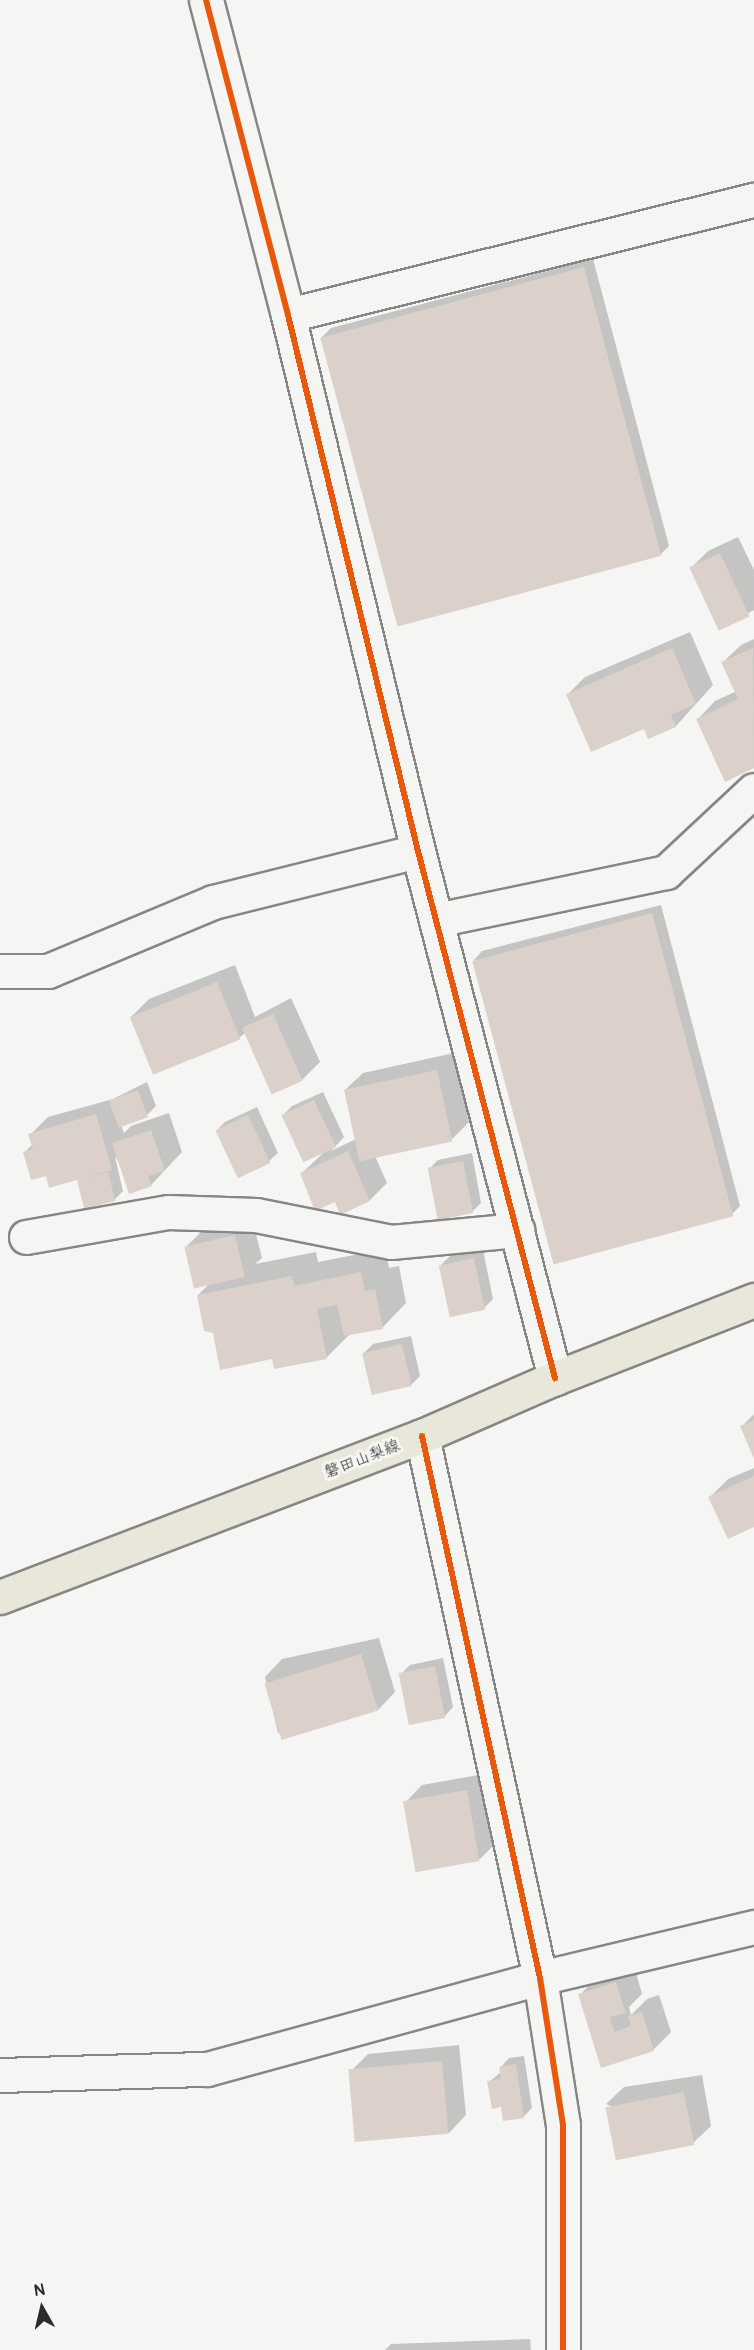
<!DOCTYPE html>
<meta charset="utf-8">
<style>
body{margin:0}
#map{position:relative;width:754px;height:2350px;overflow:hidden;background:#f5f5f3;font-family:Pangolin,"Klee One",sans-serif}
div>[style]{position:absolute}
.shadow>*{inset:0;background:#0003}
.building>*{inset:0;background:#dbd1ca;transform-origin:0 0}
.roads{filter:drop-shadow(2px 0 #868685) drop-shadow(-2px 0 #868685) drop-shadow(0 2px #868685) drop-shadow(0 -2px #868685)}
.minor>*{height:33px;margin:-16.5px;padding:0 16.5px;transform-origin:16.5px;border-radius:16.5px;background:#f5f5f3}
.major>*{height:33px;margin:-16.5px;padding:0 16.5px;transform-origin:16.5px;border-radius:16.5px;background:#e9e7da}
.cycleway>*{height:6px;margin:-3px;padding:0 3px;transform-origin:3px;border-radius:3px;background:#e8590c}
span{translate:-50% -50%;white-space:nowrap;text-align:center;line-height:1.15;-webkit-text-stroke:6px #f6f6f2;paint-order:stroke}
.street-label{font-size:16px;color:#2b2b2b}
.north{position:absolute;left:12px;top:2278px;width:60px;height:60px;-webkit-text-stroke:4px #f6f6f2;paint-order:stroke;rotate:352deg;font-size:16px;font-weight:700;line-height:24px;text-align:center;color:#2b2b2b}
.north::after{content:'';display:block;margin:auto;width:21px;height:27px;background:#2b2b2b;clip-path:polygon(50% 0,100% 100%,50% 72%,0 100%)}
</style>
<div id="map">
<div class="shadow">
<i style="clip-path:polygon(593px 259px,669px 546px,660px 555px,397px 624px,322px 337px,331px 328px)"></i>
<i style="clip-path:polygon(738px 537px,754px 570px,754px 610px,720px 628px,691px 568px,708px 551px)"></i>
<i style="clip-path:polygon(690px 632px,713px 685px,676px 726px,649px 737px,644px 727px,568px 694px,585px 677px)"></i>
<i style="clip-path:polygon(754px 639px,754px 767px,726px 780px,698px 719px,715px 701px,737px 691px,723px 662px,741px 645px)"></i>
<i style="clip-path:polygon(661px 905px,740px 1206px,731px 1215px,474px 960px,482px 951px)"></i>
<i style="clip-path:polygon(235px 965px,255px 1017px,291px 998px,320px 1062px,302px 1080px,246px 1032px,239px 1038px,131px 1017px,149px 999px)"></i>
<i style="clip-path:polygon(454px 1053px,469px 1122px,451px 1140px,375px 1156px,387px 1183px,370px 1200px,336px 1200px,302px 1173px,323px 1153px,283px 1115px,292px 1106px,323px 1092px,344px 1137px,331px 1151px,356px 1139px,345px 1090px,363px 1073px)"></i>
<i style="clip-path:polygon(147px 1082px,156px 1106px,147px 1115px,121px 1125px,124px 1133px,131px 1126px,169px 1113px,182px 1152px,151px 1185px,115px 1157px,123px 1191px,114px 1200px,80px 1183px,87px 1176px,47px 1174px,25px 1152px,33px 1144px,30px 1135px,48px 1117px,113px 1099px)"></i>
<i style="clip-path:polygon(257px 1107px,278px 1153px,269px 1161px,217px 1130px,225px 1122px)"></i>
<i style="clip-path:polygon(472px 1153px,481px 1203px,472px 1212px,429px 1169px,438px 1160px)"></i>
<i style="clip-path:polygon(252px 1218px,262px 1258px,255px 1264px,316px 1252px,318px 1262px,385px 1249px,389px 1268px,399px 1266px,406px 1303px,382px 1328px,350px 1334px,326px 1358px,273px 1357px,214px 1331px,198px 1295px,210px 1283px,185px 1248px,203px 1230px)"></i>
<i style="clip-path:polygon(483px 1250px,493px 1299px,484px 1308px,441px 1265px,450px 1256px)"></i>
<i style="clip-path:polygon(411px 1336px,420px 1376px,411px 1385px,364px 1353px,373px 1344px)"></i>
<i style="clip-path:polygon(754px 1414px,754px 1455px,742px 1426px)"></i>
<i style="clip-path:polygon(754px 1468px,754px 1525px,710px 1497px,728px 1479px)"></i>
<i style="clip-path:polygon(379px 1638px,395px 1692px,378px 1710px,278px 1733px,265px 1677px,282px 1659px)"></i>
<i style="clip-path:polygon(443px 1658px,453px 1707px,445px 1716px,401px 1674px,410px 1665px)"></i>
<i style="clip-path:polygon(484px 1774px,497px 1842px,480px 1859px,405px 1803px,422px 1785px)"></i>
<i style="clip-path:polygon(634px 1965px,642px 1994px,629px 2007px,631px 2015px,647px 1999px,659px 1995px,671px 2032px,653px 2050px,602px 2066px,580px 1995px,597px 1977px)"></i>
<i style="clip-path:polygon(459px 2045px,466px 2115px,449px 2133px,350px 2072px,368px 2054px)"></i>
<i style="clip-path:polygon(524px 2056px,532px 2108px,523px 2117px,502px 2106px,489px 2082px,501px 2072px,501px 2067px,509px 2058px)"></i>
<i style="clip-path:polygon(702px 2075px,711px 2126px,693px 2143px,606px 2104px,624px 2087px)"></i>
<i style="clip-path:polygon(530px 2339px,531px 2350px,385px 2350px,391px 2344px)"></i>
</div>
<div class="building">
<i style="left:584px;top:267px;width:299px;height:273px;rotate:75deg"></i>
<i style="left:720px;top:553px;width:70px;height:34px;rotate:65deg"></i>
<i style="clip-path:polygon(672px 648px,696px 704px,671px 715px,676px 727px,648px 739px,644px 729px,591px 752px,566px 694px)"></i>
<i style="clip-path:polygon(753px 648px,754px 768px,725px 782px,696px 719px,738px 699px,721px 662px)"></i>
<i style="left:652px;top:913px;width:314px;height:186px;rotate:75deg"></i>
<i style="left:217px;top:982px;width:62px;height:94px;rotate:68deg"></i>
<i style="left:273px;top:1014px;width:73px;height:34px;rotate:66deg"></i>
<i style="left:437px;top:1070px;width:73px;height:95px;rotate:78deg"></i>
<i style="left:138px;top:1090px;width:29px;height:31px;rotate:70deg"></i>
<i style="left:314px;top:1100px;width:52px;height:36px;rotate:65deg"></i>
<i style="clip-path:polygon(96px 1114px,112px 1170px,49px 1188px,46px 1176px,31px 1180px,23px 1152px,33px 1149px,28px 1134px)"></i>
<i style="left:248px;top:1115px;width:53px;height:36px;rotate:65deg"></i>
<i style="clip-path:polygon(151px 1130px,165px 1171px,148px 1176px,152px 1186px,129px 1194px,112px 1143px)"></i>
<i style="clip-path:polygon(348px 1151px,370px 1201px,340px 1215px,335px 1202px,315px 1211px,300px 1173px)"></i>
<i style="left:463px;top:1161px;width:53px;height:36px;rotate:79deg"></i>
<i style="left:108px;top:1172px;width:30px;height:32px;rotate:76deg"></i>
<i style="left:235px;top:1235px;width:43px;height:52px;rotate:77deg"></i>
<i style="left:474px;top:1258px;width:53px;height:36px;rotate:78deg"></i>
<i style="clip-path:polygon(361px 1272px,365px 1291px,375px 1289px,383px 1329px,344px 1336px,337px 1305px,317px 1309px,327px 1359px,274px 1369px,272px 1359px,220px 1370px,213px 1333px,204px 1331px,197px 1295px,292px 1276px,294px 1286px)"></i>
<i style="left:402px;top:1344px;width:43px;height:41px;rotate:77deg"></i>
<i style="clip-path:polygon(754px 1420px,754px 1459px,740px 1426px)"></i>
<i style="clip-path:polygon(754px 1476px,754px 1527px,728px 1539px,708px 1497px)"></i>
<i style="left:361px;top:1654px;width:59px;height:101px;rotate:73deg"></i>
<i style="left:435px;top:1666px;width:53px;height:37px;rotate:79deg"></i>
<i style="left:467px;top:1790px;width:72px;height:65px;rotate:80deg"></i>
<i style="clip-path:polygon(616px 1982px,626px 2013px,610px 2017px,614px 2032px,631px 2026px,628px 2016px,642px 2012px,654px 2051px,601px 2068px,578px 1994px)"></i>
<i style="left:442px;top:2061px;width:73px;height:94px;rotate:85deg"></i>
<i style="clip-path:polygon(516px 2064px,524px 2118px,503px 2121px,501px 2107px,492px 2109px,487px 2081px,501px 2079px,499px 2067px)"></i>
<i style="left:684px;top:2092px;width:54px;height:80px;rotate:79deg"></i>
</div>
<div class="roads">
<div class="minor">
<i style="left:206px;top:0;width:325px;rotate:75.4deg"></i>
<i style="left:288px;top:315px;width:552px;rotate:76.37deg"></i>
<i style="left:418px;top:851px;width:545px;rotate:75.43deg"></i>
<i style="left:288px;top:315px;width:480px;rotate:-13.9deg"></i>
<i style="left:436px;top:920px;width:235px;rotate:-11.8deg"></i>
<i style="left:666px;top:872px;width:120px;rotate:-43deg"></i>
<i style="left:0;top:971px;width:48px"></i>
<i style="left:48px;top:971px;width:179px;rotate:-22.7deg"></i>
<i style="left:213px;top:902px;width:211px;rotate:-14deg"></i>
<i style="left:26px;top:1237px;width:144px;rotate:-10deg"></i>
<i style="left:168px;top:1212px;width:88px;rotate:2deg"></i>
<i style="left:256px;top:1215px;width:138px;rotate:11.3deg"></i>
<i style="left:391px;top:1242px;width:127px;rotate:-5.4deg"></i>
<i style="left:422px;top:1436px;width:555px;rotate:77.72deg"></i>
<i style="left:540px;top:1978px;width:149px;rotate:81.1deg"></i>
<i style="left:563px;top:2125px;width:225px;rotate:90deg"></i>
<i style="left:0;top:2075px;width:207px;rotate:-1.7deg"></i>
<i style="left:207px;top:2069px;width:345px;rotate:-15.3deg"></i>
<i style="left:540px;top:1978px;width:220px;rotate:-13.4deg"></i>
</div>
<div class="major">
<i style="left:0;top:1597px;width:452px;rotate:-20.9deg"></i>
<i style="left:422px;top:1436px;width:145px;rotate:-23.6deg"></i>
<i style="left:555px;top:1378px;width:214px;rotate:-21.4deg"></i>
</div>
</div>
<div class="cycleway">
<i style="left:206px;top:0;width:325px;rotate:75.4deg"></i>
<i style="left:288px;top:315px;width:552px;rotate:76.37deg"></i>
<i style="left:418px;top:851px;width:545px;rotate:75.43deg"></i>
<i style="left:422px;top:1436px;width:555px;rotate:77.72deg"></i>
<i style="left:540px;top:1978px;width:149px;rotate:81.1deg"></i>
<i style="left:563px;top:2125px;width:225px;rotate:90deg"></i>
</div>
<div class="street-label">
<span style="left:362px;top:1459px;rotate:-21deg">磐田山梨線</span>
</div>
<div class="north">N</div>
</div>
